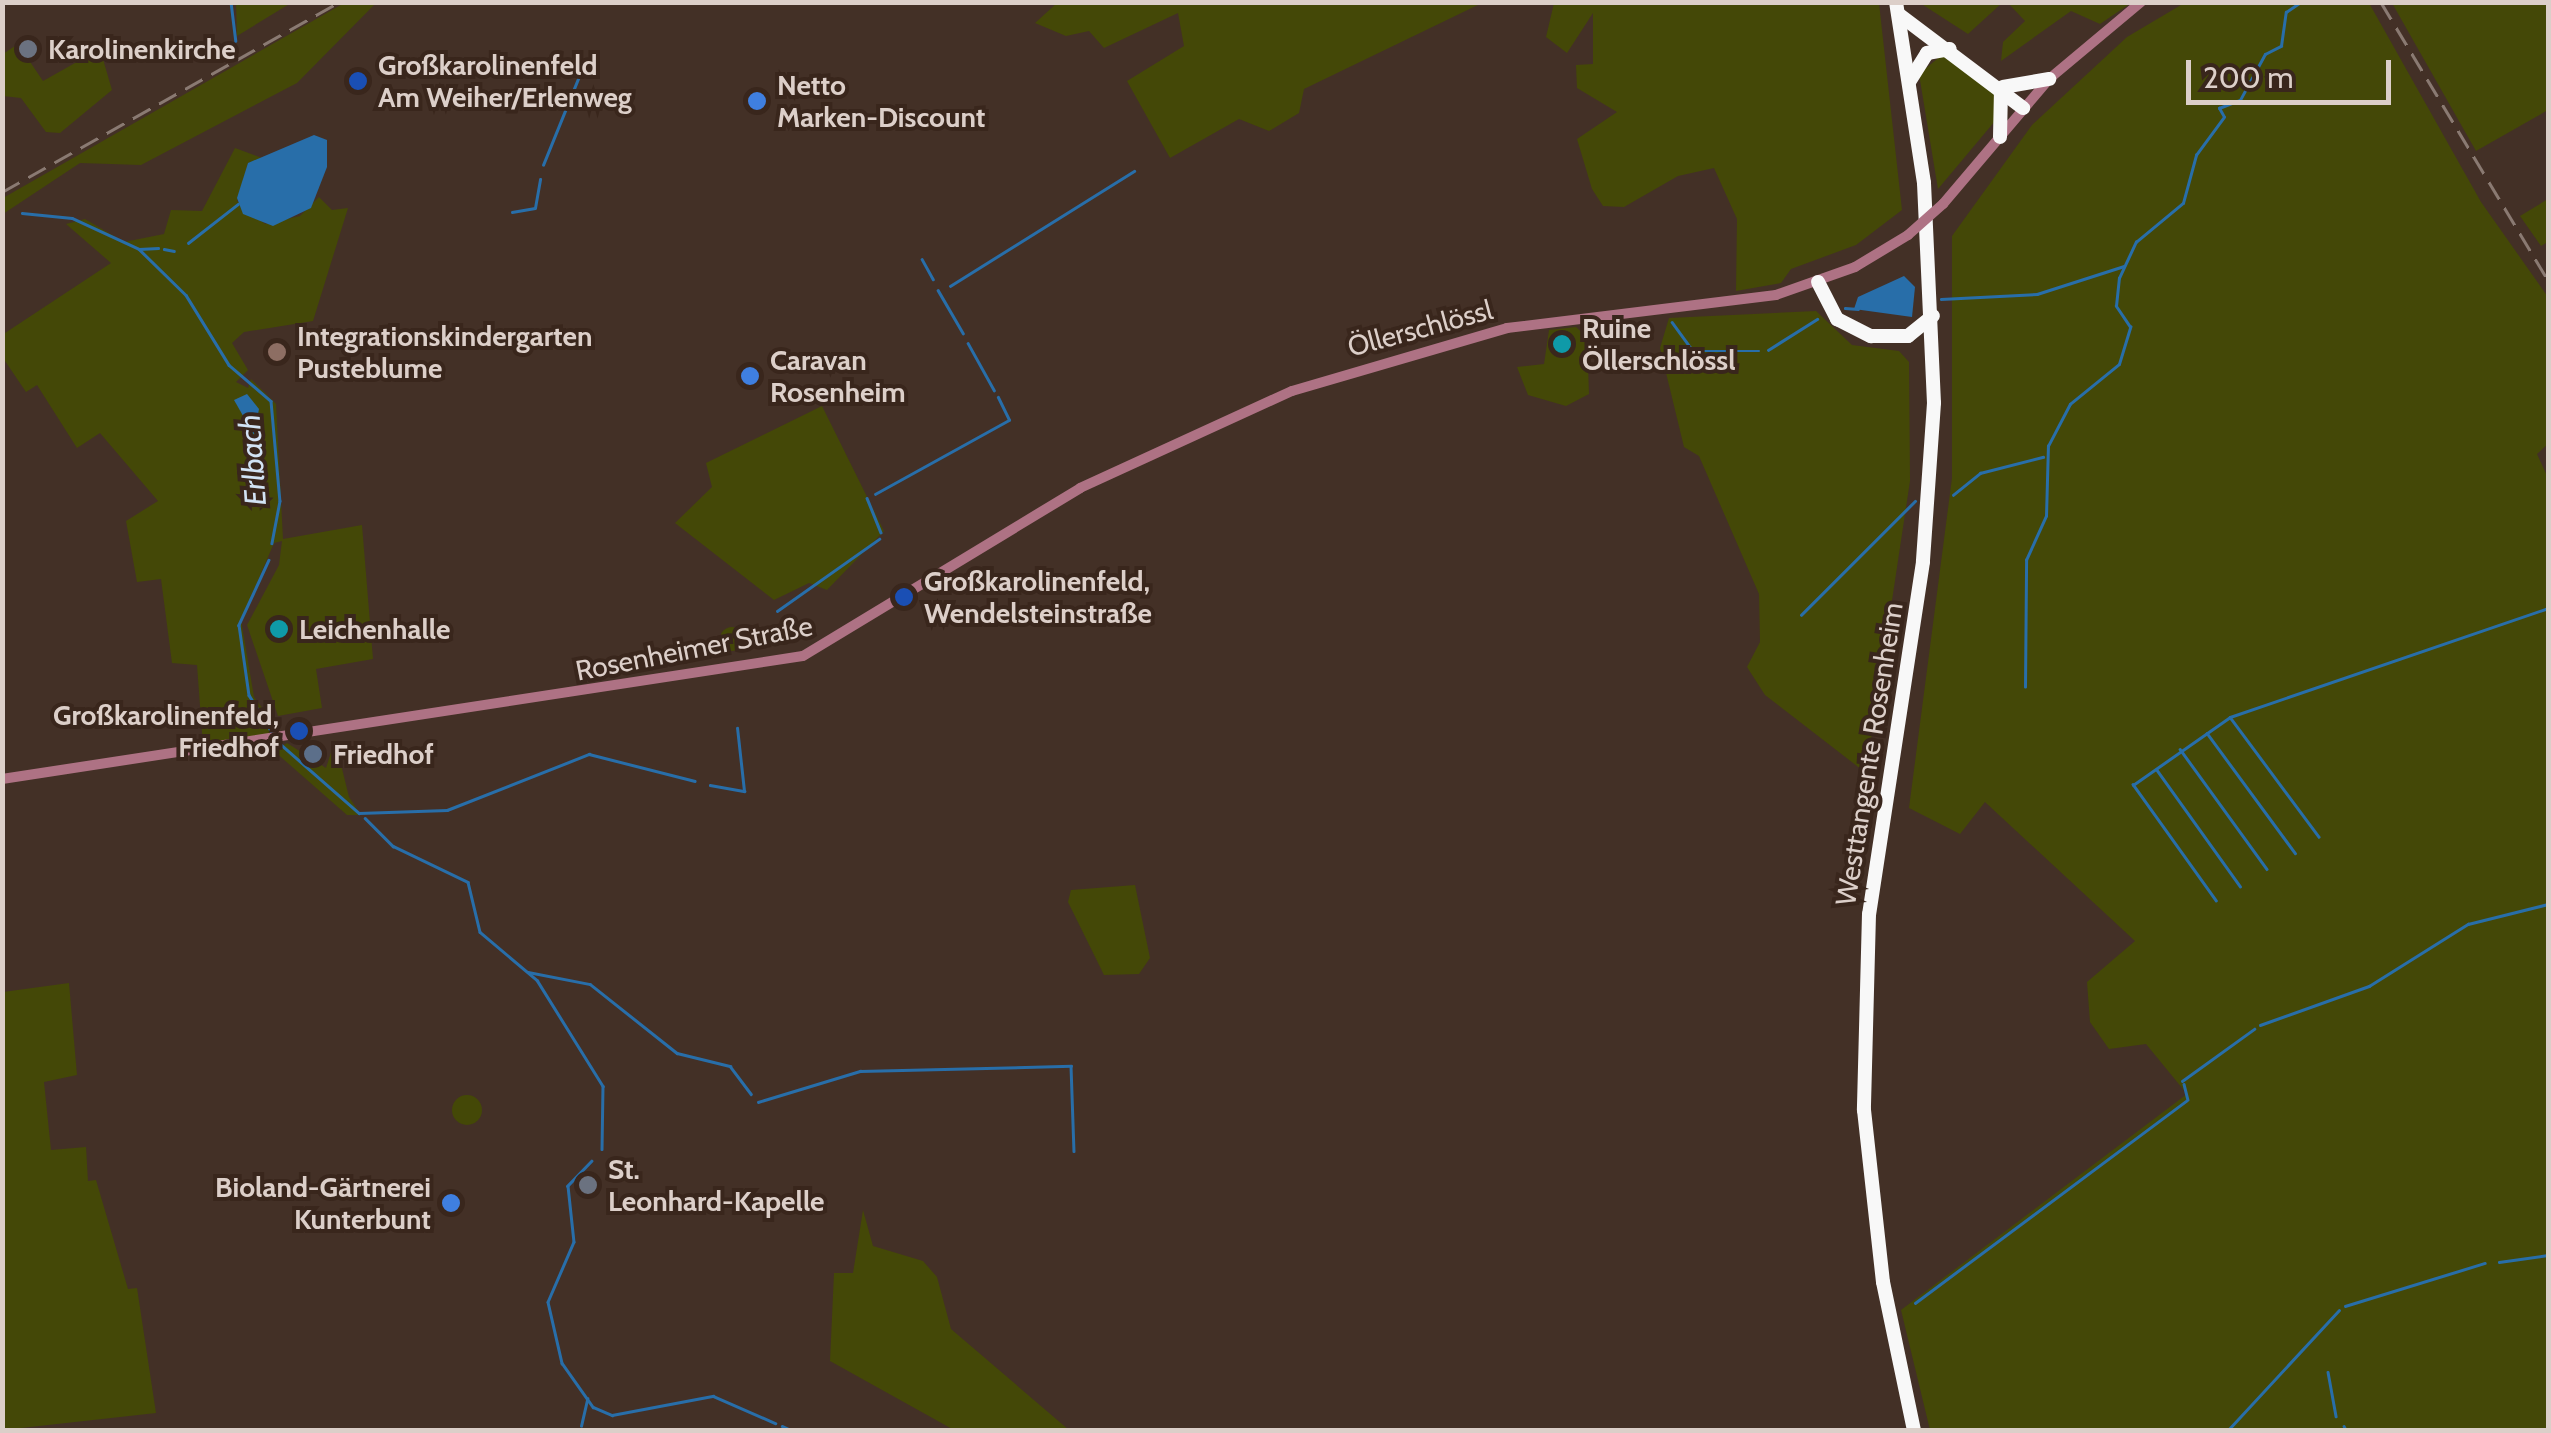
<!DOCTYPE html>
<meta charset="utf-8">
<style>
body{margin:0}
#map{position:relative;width:2551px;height:1433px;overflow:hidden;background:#433026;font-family:Cabin,sans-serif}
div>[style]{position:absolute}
.green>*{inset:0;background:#444807}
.round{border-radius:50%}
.water>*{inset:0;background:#286ea9}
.stream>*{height:2.5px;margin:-1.25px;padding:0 1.25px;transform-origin:1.25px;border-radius:1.25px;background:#286ea9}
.minor>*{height:10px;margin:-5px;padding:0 5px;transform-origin:5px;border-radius:5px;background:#ae7284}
.highway>*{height:14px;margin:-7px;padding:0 7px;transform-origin:7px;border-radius:7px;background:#f8f8f8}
.rail>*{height:2.5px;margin-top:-1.25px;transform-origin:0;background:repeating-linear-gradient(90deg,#8a7a72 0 20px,transparent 0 30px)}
.minor-bridge>*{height:10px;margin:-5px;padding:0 5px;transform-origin:5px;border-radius:5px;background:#ae7284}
.dots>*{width:28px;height:28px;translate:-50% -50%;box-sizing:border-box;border:5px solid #39261c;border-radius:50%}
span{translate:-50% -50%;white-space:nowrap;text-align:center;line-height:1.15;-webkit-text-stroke:8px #39261c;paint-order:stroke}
.poi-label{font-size:28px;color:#dccfc9;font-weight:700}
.left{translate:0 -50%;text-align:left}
.right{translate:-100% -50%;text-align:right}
.street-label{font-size:28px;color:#dccfc9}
.water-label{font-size:30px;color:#d2e3f4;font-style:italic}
.frame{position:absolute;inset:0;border:5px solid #dccfc9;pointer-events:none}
.scale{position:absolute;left:2186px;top:60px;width:205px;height:45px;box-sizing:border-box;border:5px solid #dccfc9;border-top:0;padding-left:12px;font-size:30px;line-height:35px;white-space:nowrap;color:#dccfc9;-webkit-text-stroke:8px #39261c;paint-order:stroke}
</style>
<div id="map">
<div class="green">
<i style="clip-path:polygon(291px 2px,291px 3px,237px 36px,236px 3px)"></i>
<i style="clip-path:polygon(346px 2px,376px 3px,297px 83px,141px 165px,80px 163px,3px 214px,3px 198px)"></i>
<i style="clip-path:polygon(2186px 2px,2369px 3px,2481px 202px,2548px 297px,2548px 444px,2537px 454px,2548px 478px,2548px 1430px,1930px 1430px,1901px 1310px,2187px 1094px,2146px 1044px,2109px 1049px,2090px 1022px,2087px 982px,2135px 941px,1985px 802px,1960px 834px,1909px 808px,1952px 478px,1952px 236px,2032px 125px,2127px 37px)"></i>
<i style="clip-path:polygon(1057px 3px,1057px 2px,1482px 3px,1304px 89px,1299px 113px,1269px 131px,1239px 119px,1170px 158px,1127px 81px,1184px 46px,1178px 13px,1104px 48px,1089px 31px,1066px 36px,1035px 23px)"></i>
<i style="clip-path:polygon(1554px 3px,1879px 3px,1902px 210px,1856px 245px,1791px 269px,1781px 283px,1736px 291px,1737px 219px,1714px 168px,1678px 176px,1624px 207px,1603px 206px,1592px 189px,1577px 139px,1617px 112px,1577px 88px,1576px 65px,1593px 64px,1593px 13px,1567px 53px,1546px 37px)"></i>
<i style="clip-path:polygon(1920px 3px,1920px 2px,2002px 3px,1968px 34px)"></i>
<i style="clip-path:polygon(2008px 3px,2131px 3px,2100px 24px,2071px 11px,2001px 61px,2003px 42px,2025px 21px)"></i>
<i style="clip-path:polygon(2392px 3px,2548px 3px,2548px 110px,2476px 151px)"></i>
<i style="clip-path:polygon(18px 44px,43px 81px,100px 49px,112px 90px,60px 133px,46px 132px,21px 98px,3px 96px,3px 54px)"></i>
<i style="clip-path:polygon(1943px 54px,1997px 96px,1995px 121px,1938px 189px,1919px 74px)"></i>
<i style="clip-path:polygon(235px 148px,262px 158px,248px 163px,237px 201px,265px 224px,300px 216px,319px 197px,332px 210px,348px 208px,313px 321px,244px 332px,232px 343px,248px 370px,236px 382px,248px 388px,251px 379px,276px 404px,283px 539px,362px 525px,373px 659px,316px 669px,322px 708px,278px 716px,247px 625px,279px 565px,282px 541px,274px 543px,241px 620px,254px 697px,281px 733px,203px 746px,197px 665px,172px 663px,161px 579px,137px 582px,126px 521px,158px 501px,100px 433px,77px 448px,37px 385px,26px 392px,3px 358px,2px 335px,111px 263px,66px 224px,85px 219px,124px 242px,164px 234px,171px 210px,202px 211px)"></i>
<i style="clip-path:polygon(2548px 199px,2548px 242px,2541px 246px,2520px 216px)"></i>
<i style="clip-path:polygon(1816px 311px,1852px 345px,1899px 351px,1909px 362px,1910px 481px,1866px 773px,1765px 695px,1747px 667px,1760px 642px,1759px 594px,1699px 456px,1684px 447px,1660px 348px,1669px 318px)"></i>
<i style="clip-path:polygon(1576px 327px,1587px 337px,1589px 394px,1566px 406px,1528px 395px,1517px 367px,1544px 364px,1549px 330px)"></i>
<i style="clip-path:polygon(822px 406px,884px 531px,827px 590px,809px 583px,774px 600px,675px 523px,712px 487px,706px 463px)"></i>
<i class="round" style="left:720px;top:627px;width:24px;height:24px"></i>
<i style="clip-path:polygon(335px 740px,349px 797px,361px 815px,347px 815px,274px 751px,287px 743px,326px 768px)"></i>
<i style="clip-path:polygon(1135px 885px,1150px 958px,1139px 974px,1104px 975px,1068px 902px,1071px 890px)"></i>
<i style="clip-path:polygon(69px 983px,77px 1075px,44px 1082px,51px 1150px,86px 1147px,88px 1181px,96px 1180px,128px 1289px,137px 1288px,156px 1413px,3px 1430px,3px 992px)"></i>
<i class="round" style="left:452px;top:1095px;width:30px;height:30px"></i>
<i style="clip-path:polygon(863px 1210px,873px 1246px,923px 1261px,937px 1277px,951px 1329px,1069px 1430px,954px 1430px,830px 1361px,834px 1273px,853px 1273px)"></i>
</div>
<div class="water">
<i style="clip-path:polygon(314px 135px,327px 140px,327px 167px,311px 208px,273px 226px,243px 214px,237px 198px,248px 163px)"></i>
<i style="clip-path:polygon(1904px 276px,1915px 287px,1912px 317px,1854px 309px,1858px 297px)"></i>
<i style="clip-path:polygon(247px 394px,259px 409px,254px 435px,234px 400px)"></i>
</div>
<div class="stream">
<i style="left:231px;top:2px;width:39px;rotate:83deg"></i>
<i style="left:543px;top:165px;width:109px;rotate:-67.9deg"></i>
<i style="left:2px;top:208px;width:1px"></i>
<i style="left:512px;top:212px;width:23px;rotate:-10deg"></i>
<i style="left:535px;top:208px;width:29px;rotate:-80deg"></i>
<i style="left:22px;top:213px;width:50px;rotate:5.7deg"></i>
<i style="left:72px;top:218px;width:74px;rotate:24.8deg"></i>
<i style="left:139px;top:249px;width:66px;rotate:44.4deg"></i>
<i style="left:186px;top:295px;width:82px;rotate:58.4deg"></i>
<i style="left:229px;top:365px;width:55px;rotate:40.6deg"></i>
<i style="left:271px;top:401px;width:100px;rotate:84.9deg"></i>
<i style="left:280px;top:501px;width:43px;rotate:100.8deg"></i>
<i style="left:188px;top:243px;width:63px;rotate:-38deg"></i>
<i style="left:139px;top:249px;width:19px;rotate:-3deg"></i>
<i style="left:164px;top:249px;width:10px;rotate:11deg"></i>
<i style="left:922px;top:259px;width:23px;rotate:61deg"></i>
<i style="left:950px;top:286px;width:217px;rotate:-32deg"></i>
<i style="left:938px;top:290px;width:50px;rotate:59.8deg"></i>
<i style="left:1941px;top:299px;width:96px;rotate:-3deg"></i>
<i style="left:2037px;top:294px;width:91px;rotate:-17.8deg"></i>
<i style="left:1845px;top:308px;width:13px;rotate:4deg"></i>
<i style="left:1672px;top:322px;width:36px;rotate:54deg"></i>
<i style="left:1693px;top:351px;width:66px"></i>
<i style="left:968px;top:343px;width:54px;rotate:61deg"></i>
<i style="left:1768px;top:350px;width:58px;rotate:-32.3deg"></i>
<i style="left:875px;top:494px;width:153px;rotate:-28.9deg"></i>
<i style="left:1009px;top:420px;width:25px;rotate:-116deg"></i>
<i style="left:1953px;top:495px;width:35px;rotate:-39deg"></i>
<i style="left:1980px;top:473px;width:65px;rotate:-14.3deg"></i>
<i style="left:867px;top:498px;width:37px;rotate:68deg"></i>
<i style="left:269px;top:560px;width:72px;rotate:114.8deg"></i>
<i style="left:239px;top:625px;width:71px;rotate:81.9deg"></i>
<i style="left:249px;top:695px;width:46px;rotate:58.4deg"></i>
<i style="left:777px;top:611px;width:125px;rotate:-35.2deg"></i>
<i style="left:1801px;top:615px;width:161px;rotate:-45deg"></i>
<i style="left:2025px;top:687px;width:127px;rotate:-89.5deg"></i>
<i style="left:2026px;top:560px;width:48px;rotate:-65.6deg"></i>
<i style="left:2046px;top:516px;width:70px;rotate:-88.4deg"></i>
<i style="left:2048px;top:446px;width:47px;rotate:-62.4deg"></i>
<i style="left:2070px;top:404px;width:63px;rotate:-39.2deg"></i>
<i style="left:2119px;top:364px;width:39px;rotate:-73deg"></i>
<i style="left:2130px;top:327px;width:25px;rotate:-124deg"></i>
<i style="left:2116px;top:306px;width:28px;rotate:-84deg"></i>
<i style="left:2119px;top:278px;width:40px;rotate:-65deg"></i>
<i style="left:2136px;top:242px;width:61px;rotate:-39.7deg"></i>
<i style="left:2183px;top:203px;width:50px;rotate:-74.8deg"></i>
<i style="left:2196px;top:155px;width:47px;rotate:-53.6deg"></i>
<i style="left:2224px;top:117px;width:10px;rotate:-119deg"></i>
<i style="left:2219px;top:108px;width:22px;rotate:-21deg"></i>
<i style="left:2240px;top:100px;width:52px;rotate:-61.5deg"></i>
<i style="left:2265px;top:54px;width:18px;rotate:-27deg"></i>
<i style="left:2281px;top:46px;width:34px;rotate:-82deg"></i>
<i style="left:2286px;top:12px;width:18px;rotate:-34deg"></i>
<i style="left:2230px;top:717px;width:149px;rotate:53.4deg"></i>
<i style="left:2207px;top:733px;width:149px;rotate:53.7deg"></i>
<i style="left:277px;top:741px;width:109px;rotate:41.3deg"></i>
<i style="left:359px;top:813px;width:88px;rotate:-2deg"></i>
<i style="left:447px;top:810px;width:153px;rotate:-21.5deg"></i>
<i style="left:589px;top:754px;width:109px;rotate:14.3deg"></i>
<i style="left:2180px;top:749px;width:148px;rotate:54.1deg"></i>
<i style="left:2157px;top:770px;width:143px;rotate:54.4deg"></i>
<i style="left:710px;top:785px;width:35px;rotate:10deg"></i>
<i style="left:744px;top:791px;width:63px;rotate:-96.3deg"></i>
<i style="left:365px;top:818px;width:40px;rotate:45deg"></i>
<i style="left:393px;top:846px;width:83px;rotate:25.6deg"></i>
<i style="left:468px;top:882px;width:51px;rotate:76.5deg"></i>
<i style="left:480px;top:932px;width:75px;rotate:40.1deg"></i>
<i style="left:537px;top:980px;width:125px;rotate:58.1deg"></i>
<i style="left:603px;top:1086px;width:63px;rotate:90.9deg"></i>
<i style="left:2216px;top:901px;width:143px;rotate:-125.6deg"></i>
<i style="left:2133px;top:785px;width:118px;rotate:-35deg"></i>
<i style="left:2230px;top:717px;width:336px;rotate:-18.9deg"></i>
<i style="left:528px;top:972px;width:63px;rotate:11deg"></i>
<i style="left:590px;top:984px;width:111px;rotate:38.4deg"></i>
<i style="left:677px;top:1053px;width:55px;rotate:13.8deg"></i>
<i style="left:730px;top:1066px;width:35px;rotate:53deg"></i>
<i style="left:2260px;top:1025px;width:116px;rotate:-19.7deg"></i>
<i style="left:2369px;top:986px;width:117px;rotate:-32.1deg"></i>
<i style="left:2468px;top:924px;width:82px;rotate:-14deg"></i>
<i style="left:2182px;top:1081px;width:89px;rotate:-35.8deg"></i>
<i style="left:2184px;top:1084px;width:16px;rotate:76deg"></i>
<i style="left:758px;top:1102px;width:107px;rotate:-16.9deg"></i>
<i style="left:860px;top:1071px;width:211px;rotate:-1.4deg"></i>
<i style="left:1071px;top:1066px;width:85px;rotate:88deg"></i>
<i style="left:592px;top:1161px;width:35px;rotate:134deg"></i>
<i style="left:568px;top:1186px;width:56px;rotate:83.9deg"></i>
<i style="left:574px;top:1242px;width:65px;rotate:113.4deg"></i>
<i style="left:548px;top:1302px;width:63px;rotate:77.1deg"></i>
<i style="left:562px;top:1363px;width:54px;rotate:54.8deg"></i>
<i style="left:593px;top:1407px;width:21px;rotate:23deg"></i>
<i style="left:612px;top:1415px;width:103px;rotate:-10.7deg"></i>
<i style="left:713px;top:1396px;width:68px;rotate:23.5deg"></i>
<i style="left:2499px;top:1262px;width:49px;rotate:-8.1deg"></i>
<i style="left:1915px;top:1303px;width:338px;rotate:-36.7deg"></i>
<i style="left:2345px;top:1306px;width:146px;rotate:-17.1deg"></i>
<i style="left:2328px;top:1372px;width:45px;rotate:79.7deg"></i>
<i style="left:581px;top:1426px;width:28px;rotate:-77deg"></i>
<i style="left:782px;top:1426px;width:10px;rotate:24deg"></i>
<i style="left:2344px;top:1426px;width:4px;rotate:63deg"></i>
<i style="left:2228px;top:1430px;width:163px;rotate:-47.2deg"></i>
</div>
<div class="minor">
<i style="left:1943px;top:204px;width:164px;rotate:-49.7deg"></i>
<i style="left:2049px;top:79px;width:120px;rotate:-39.9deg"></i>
<i style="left:2px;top:779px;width:810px;rotate:-8.73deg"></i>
<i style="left:803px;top:656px;width:324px;rotate:-31.2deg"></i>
<i style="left:1080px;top:488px;width:233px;rotate:-24.6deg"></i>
<i style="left:1292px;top:391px;width:224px;rotate:-16.3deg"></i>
<i style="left:1507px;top:328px;width:271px;rotate:-7deg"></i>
<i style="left:1776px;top:295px;width:84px;rotate:-19.5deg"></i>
<i style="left:1855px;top:267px;width:62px;rotate:-31.1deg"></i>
</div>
<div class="highway">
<i style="left:1896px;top:2px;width:183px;rotate:81.2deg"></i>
<i style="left:1924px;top:183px;width:220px;rotate:87.4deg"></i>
<i style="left:1934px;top:403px;width:159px;rotate:94deg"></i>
<i style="left:1923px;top:562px;width:356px;rotate:98.7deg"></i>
<i style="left:1869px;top:914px;width:196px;rotate:91.5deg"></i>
<i style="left:1864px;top:1110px;width:173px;rotate:83.7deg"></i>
<i style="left:1883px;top:1282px;width:151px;rotate:78.2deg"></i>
<i style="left:1901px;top:16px;width:153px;rotate:37deg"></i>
<i style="left:1909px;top:82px;width:34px;rotate:-58deg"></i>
<i style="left:1927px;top:53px;width:23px;rotate:-10deg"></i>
<i style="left:2003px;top:87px;width:47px;rotate:-9.9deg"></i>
<i style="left:2000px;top:137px;width:47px;rotate:-88.8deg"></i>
<i style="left:1818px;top:282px;width:42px;rotate:62.8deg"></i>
<i style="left:1837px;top:319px;width:38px;rotate:27deg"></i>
<i style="left:1871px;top:336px;width:37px"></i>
<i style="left:1908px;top:336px;width:32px;rotate:-39deg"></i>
</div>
<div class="rail">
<i style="left:2381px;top:2px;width:324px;rotate:59deg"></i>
<i style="left:2px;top:192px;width:387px;rotate:-29.4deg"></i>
</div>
<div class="minor-bridge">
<i style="left:1908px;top:235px;width:47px;rotate:-41.5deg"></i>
</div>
<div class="dots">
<i style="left:28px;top:49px;background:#6b7280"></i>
<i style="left:358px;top:81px;background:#1a4fb4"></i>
<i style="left:757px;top:101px;background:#3f7fe0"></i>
<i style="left:1562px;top:344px;background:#0f9aa8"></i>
<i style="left:277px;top:352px;background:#8d6e63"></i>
<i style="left:750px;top:376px;background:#3f7fe0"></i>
<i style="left:904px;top:597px;background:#1a4fb4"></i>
<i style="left:279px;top:629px;background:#0f9aa8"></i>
<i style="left:299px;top:731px;background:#1a4fb4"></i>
<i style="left:313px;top:754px;background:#5c6f8a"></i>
<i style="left:588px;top:1185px;background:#6b7280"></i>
<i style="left:451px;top:1203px;background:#3f7fe0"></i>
</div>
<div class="poi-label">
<span class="left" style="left:48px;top:49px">Karolinenkirche</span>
<span class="left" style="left:378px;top:81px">Großkarolinenfeld<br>Am Weiher/Erlenweg</span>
<span class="left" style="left:777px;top:101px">Netto<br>Marken-Discount</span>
<span class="left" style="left:1582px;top:344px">Ruine<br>Öllerschlössl</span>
<span class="left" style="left:297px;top:352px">Integrationskindergarten<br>Pusteblume</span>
<span class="left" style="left:770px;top:376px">Caravan<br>Rosenheim</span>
<span class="left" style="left:924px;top:597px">Großkarolinenfeld,<br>Wendelsteinstraße</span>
<span class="left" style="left:299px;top:629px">Leichenhalle</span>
<span class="right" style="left:279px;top:731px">Großkarolinenfeld,<br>Friedhof</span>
<span class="left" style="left:333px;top:754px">Friedhof</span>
<span class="left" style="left:608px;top:1185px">St.<br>Leonhard-Kapelle</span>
<span class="right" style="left:431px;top:1203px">Bioland-Gärtnerei<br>Kunterbunt</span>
</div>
<div class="street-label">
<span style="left:1420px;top:328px;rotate:-15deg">Öllerschlössl</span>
<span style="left:694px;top:648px;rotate:-11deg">Rosenheimer Straße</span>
<span style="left:1869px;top:754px;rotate:-81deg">Westtangente Rosenheim</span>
</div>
<div class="water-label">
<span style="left:253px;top:460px;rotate:-94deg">Erlbach</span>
</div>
<div class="frame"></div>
<div class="scale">200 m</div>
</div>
